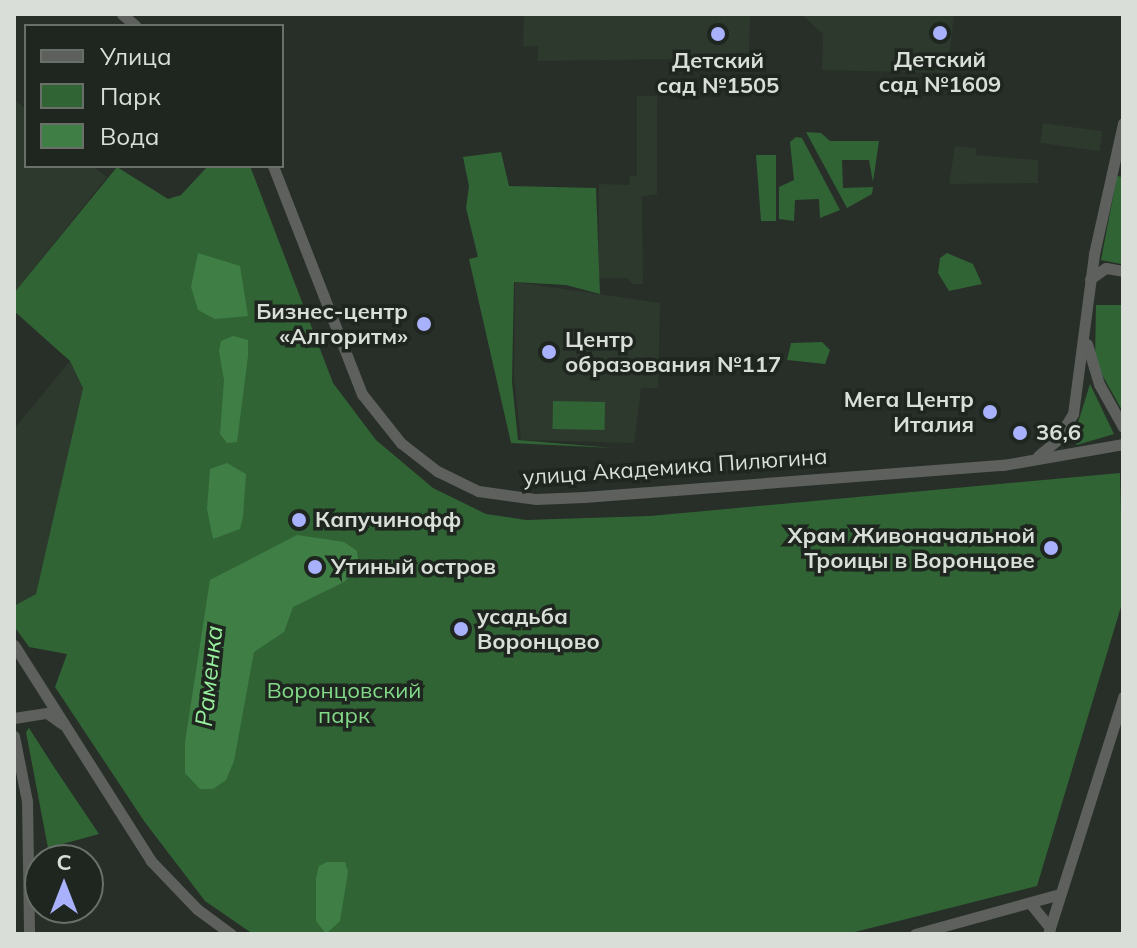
<!DOCTYPE html>
<meta charset="utf-8">
<style>
body{margin:0}
#map{position:relative;width:1137px;height:948px;overflow:hidden;background:#282f28;font-family:Mulish,sans-serif}
div>[style]{position:absolute}
.built>*{inset:0;background:#2d392d;transform-origin:0 0}
.green>*{inset:0;background:#306435;transform-origin:0 0}
.water>*{inset:0;background:#3f7f45}
.tertiary>*{height:11px;margin:-5.5px;padding:0 5.5px;transform-origin:5.5px;border-radius:5.5px;background:#5d605d}
.dots>*{width:22px;height:22px;translate:-50% -50%;box-sizing:border-box;border:4px solid #1e261f;border-radius:50%}
span{translate:-50% -50%;white-space:nowrap;text-align:center;line-height:1.15;-webkit-text-stroke:7px #1e261f;paint-order:stroke}
.poi-label{font-size:22px;color:#d9ded9;font-weight:700}
.right{translate:-100% -50%;text-align:right}
.left{translate:0 -50%;text-align:left}
.street-label{font-size:22px;color:#d9ded9}
.park-label{font-size:22px;color:#82d988}
.water-label{font-size:24px;color:#99f19f;font-style:italic}
.frame{position:absolute;inset:0;border:16px solid #d9ded9;pointer-events:none}
.legend{position:absolute;left:24px;top:24px;width:260px;height:144px;box-sizing:border-box;background:#1e261f;border:2px solid #697069;margin:0;padding:10px 14px;list-style:none;font-size:24px;color:#d9ded9}
.legend li{display:flex;align-items:center;gap:16px;height:40px}
.legend b{width:40px;border:2px solid #697069}
.north{position:absolute;left:24px;top:844px;width:80px;height:80px;box-sizing:border-box;background:#1e261f;border:2px solid #697069;border-radius:50%;rotate:0deg;font-size:22px;font-weight:700;line-height:32px;text-align:center;color:#d9ded9}
.north::after{content:'';display:block;margin:auto;width:28px;height:36px;background:#a9b0fc;clip-path:polygon(50% 0,100% 100%,50% 72%,0 100%)}
</style>
<div id="map">
<div class="built">
<i style="clip-path:polygon(750px 14px,749px 58px,538px 61px,538px 46px,523px 46px,524px 14px)"></i>
<i style="clip-path:polygon(801px 14px,954px 14px,947px 73px,822px 70px,823px 34px)"></i>
<i style="clip-path:polygon(637px 96px,657px 96px,657px 194px,642px 196px,643px 284px,632px 284px,627px 278px,599px 278px,599px 184px,629px 185px,630px 176px,637px 176px)"></i>
<i style="clip-path:polygon(14px 99px,26px 109px,26px 166px,93px 166px,107px 177px,14px 293px)"></i>
<i style="left:1043px;top:123px;width:60px;height:20px;rotate:8deg"></i>
<i style="clip-path:polygon(955px 146px,976px 148px,976px 155px,1038px 160px,1038px 183px,949px 184px)"></i>
<i style="clip-path:polygon(515px 282px,660px 303px,658px 388px,641px 388px,634px 443px,521px 440px,514px 377px)"></i>
<i style="clip-path:polygon(70px 361px,83px 387px,36px 595px,14px 606px,14px 429px)"></i>
</div>
<div class="green">
<i style="clip-path:polygon(806px 132px,821px 133px,830px 141px,879px 141px,873px 182px,869px 160px,842px 160px,843px 188px,873px 187px,872px 194px,847px 208px)"></i>
<i style="clip-path:polygon(796px 137px,802px 138px,840px 210px,820px 218px,819px 199px,795px 200px,794px 221px,779px 219px,779px 187px,794px 180px,790px 142px)"></i>
<i style="clip-path:polygon(501px 152px,509px 186px,596px 188px,600px 294px,566px 285px,514px 282px,512px 382px,518px 440px,613px 448px,511px 443px,469px 259px,478px 257px,466px 208px,469px 186px,463px 157px)"></i>
<i style="clip-path:polygon(756px 155px,776px 155px,776px 221px,761px 221px)"></i>
<i style="clip-path:polygon(208px 166px,250px 166px,333px 383px,376px 440px,433px 488px,486px 514px,526px 520px,650px 516px,1120px 473px,1123px 600px,1037px 886px,847px 934px,253px 934px,205px 901px,144px 821px,55px 687px,67px 654px,29px 647px,14px 626px,14px 606px,36px 594px,83px 388px,70px 361px,14px 311px,14px 293px,117px 167px,168px 199px,181px 195px)"></i>
<i style="clip-path:polygon(1117px 176px,1123px 177px,1121px 264px,1101px 260px)"></i>
<i style="clip-path:polygon(947px 253px,973px 264px,982px 284px,949px 291px,938px 273px,940px 258px)"></i>
<i style="clip-path:polygon(1096px 305px,1123px 305px,1123px 412px,1095px 362px)"></i>
<i style="clip-path:polygon(822px 342px,830px 350px,825px 364px,787px 360px,791px 343px)"></i>
<i style="clip-path:polygon(1090px 384px,1114px 434px,1077px 445px,1073px 439px)"></i>
<i style="left:553px;top:401px;width:52px;height:28px;rotate:1deg"></i>
<i style="clip-path:polygon(29px 728px,54px 767px,99px 834px,48px 848px,26px 732px)"></i>
</div>
<div class="water">
<i style="clip-path:polygon(198px 253px,240px 266px,248px 316px,215px 319px,198px 310px,191px 287px)"></i>
<i style="clip-path:polygon(233px 336px,248px 340px,248px 356px,237px 442px,227px 443px,220px 434px,224px 380px,219px 351px,221px 341px)"></i>
<i style="clip-path:polygon(227px 463px,246px 474px,243px 517px,240px 529px,213px 539px,207px 509px,210px 469px)"></i>
<i style="clip-path:polygon(297px 535px,344px 542px,357px 551px,359px 568px,344px 582px,293px 607px,284px 632px,254px 652px,234px 761px,226px 780px,213px 789px,200px 789px,185px 773px,185px 742px,210px 580px)"></i>
<i style="clip-path:polygon(327px 862px,345px 862px,348px 872px,340px 921px,326px 934px,316px 921px,316px 878px,319px 866px)"></i>
</div>
<div class="tertiary">
<i style="left:122px;top:14px;width:18px;rotate:41deg"></i>
<i style="left:273px;top:166px;width:245px;rotate:68.7deg"></i>
<i style="left:362px;top:394px;width:63px;rotate:51.5deg"></i>
<i style="left:401px;top:443px;width:46px;rotate:37.9deg"></i>
<i style="left:437px;top:471px;width:46px;rotate:26deg"></i>
<i style="left:478px;top:491px;width:59px;rotate:7.9deg"></i>
<i style="left:536px;top:499px;width:48px;rotate:-2.4deg"></i>
<i style="left:584px;top:497px;width:420px;rotate:-4.4deg"></i>
<i style="left:1003px;top:465px;width:122px;rotate:-9.9deg"></i>
<i style="left:1090px;top:279px;width:19px;rotate:-35deg"></i>
<i style="left:1106px;top:268px;width:17px;rotate:10deg"></i>
<i style="left:1087px;top:344px;width:42px;rotate:73.3deg"></i>
<i style="left:1099px;top:384px;width:49px;rotate:60.8deg"></i>
<i style="left:1038px;top:456px;width:23px;rotate:-40deg"></i>
<i style="left:1056px;top:441px;width:32px;rotate:-58deg"></i>
<i style="left:1073px;top:414px;width:161px;rotate:-82.5deg"></i>
<i style="left:1094px;top:254px;width:134px;rotate:-77.5deg"></i>
<i style="left:14px;top:645px;width:256px;rotate:57.6deg"></i>
<i style="left:151px;top:861px;width:66px;rotate:46.2deg"></i>
<i style="left:197px;top:909px;width:42px;rotate:36.3deg"></i>
<i style="left:14px;top:718px;width:33px;rotate:-9deg"></i>
<i style="left:47px;top:713px;width:19px;rotate:36deg"></i>
<i style="left:14px;top:736px;width:66px;rotate:78.7deg"></i>
<i style="left:27px;top:801px;width:133px;rotate:89.1deg"></i>
<i style="left:1030px;top:903px;width:32px;rotate:51deg"></i>
<i style="left:915px;top:934px;width:150px;rotate:-15.4deg"></i>
<i style="left:1048px;top:934px;width:249px;rotate:-72.4deg"></i>
</div>
<div class="dots">
<i style="left:940px;top:33px;background:#a9b0fc"></i>
<i style="left:718px;top:34px;background:#a9b0fc"></i>
<i style="left:424px;top:324px;background:#a9b0fc"></i>
<i style="left:549px;top:352px;background:#a9b0fc"></i>
<i style="left:990px;top:412px;background:#a9b0fc"></i>
<i style="left:1020px;top:433px;background:#a9b0fc"></i>
<i style="left:299px;top:520px;background:#a9b0fc"></i>
<i style="left:1051px;top:548px;background:#a9b0fc"></i>
<i style="left:315px;top:567px;background:#a9b0fc"></i>
<i style="left:461px;top:629px;background:#a9b0fc"></i>
</div>
<div class="poi-label">
<span style="left:940px;top:72px">Детский<br>сад №1609</span>
<span style="left:718px;top:73px">Детский<br>сад №1505</span>
<span class="right" style="left:408px;top:324px">Бизнес-центр<br>«Алгоритм»</span>
<span class="left" style="left:565px;top:352px">Центр<br>образования №117</span>
<span class="right" style="left:974px;top:412px">Мега Центр<br>Италия</span>
<span class="left" style="left:1036px;top:433px">36,6</span>
<span class="left" style="left:315px;top:520px">Капучинофф</span>
<span class="right" style="left:1035px;top:548px">Храм Живоначальной<br>Троицы в Воронцове</span>
<span class="left" style="left:331px;top:567px">Утиный остров</span>
<span class="left" style="left:477px;top:629px">усадьба<br>Воронцово</span>
</div>
<div class="street-label">
<span style="left:675px;top:467px;rotate:-4deg">улица Академика Пилюгина</span>
</div>
<div class="park-label">
<span style="left:344px;top:703px">Воронцовский<br>парк</span>
</div>
<div class="water-label">
<span style="left:209px;top:676px;rotate:-84deg">Раменка</span>
</div>
<div class="frame"></div>
<ul class="legend">
<li><b style="height:10px;background:#5d605d"></b>Улица</li>
<li><b style="height:22px;background:#306435"></b>Парк</li>
<li><b style="height:22px;background:#3f7f45"></b>Вода</li>
</ul>
<div class="north">С</div>
</div>
